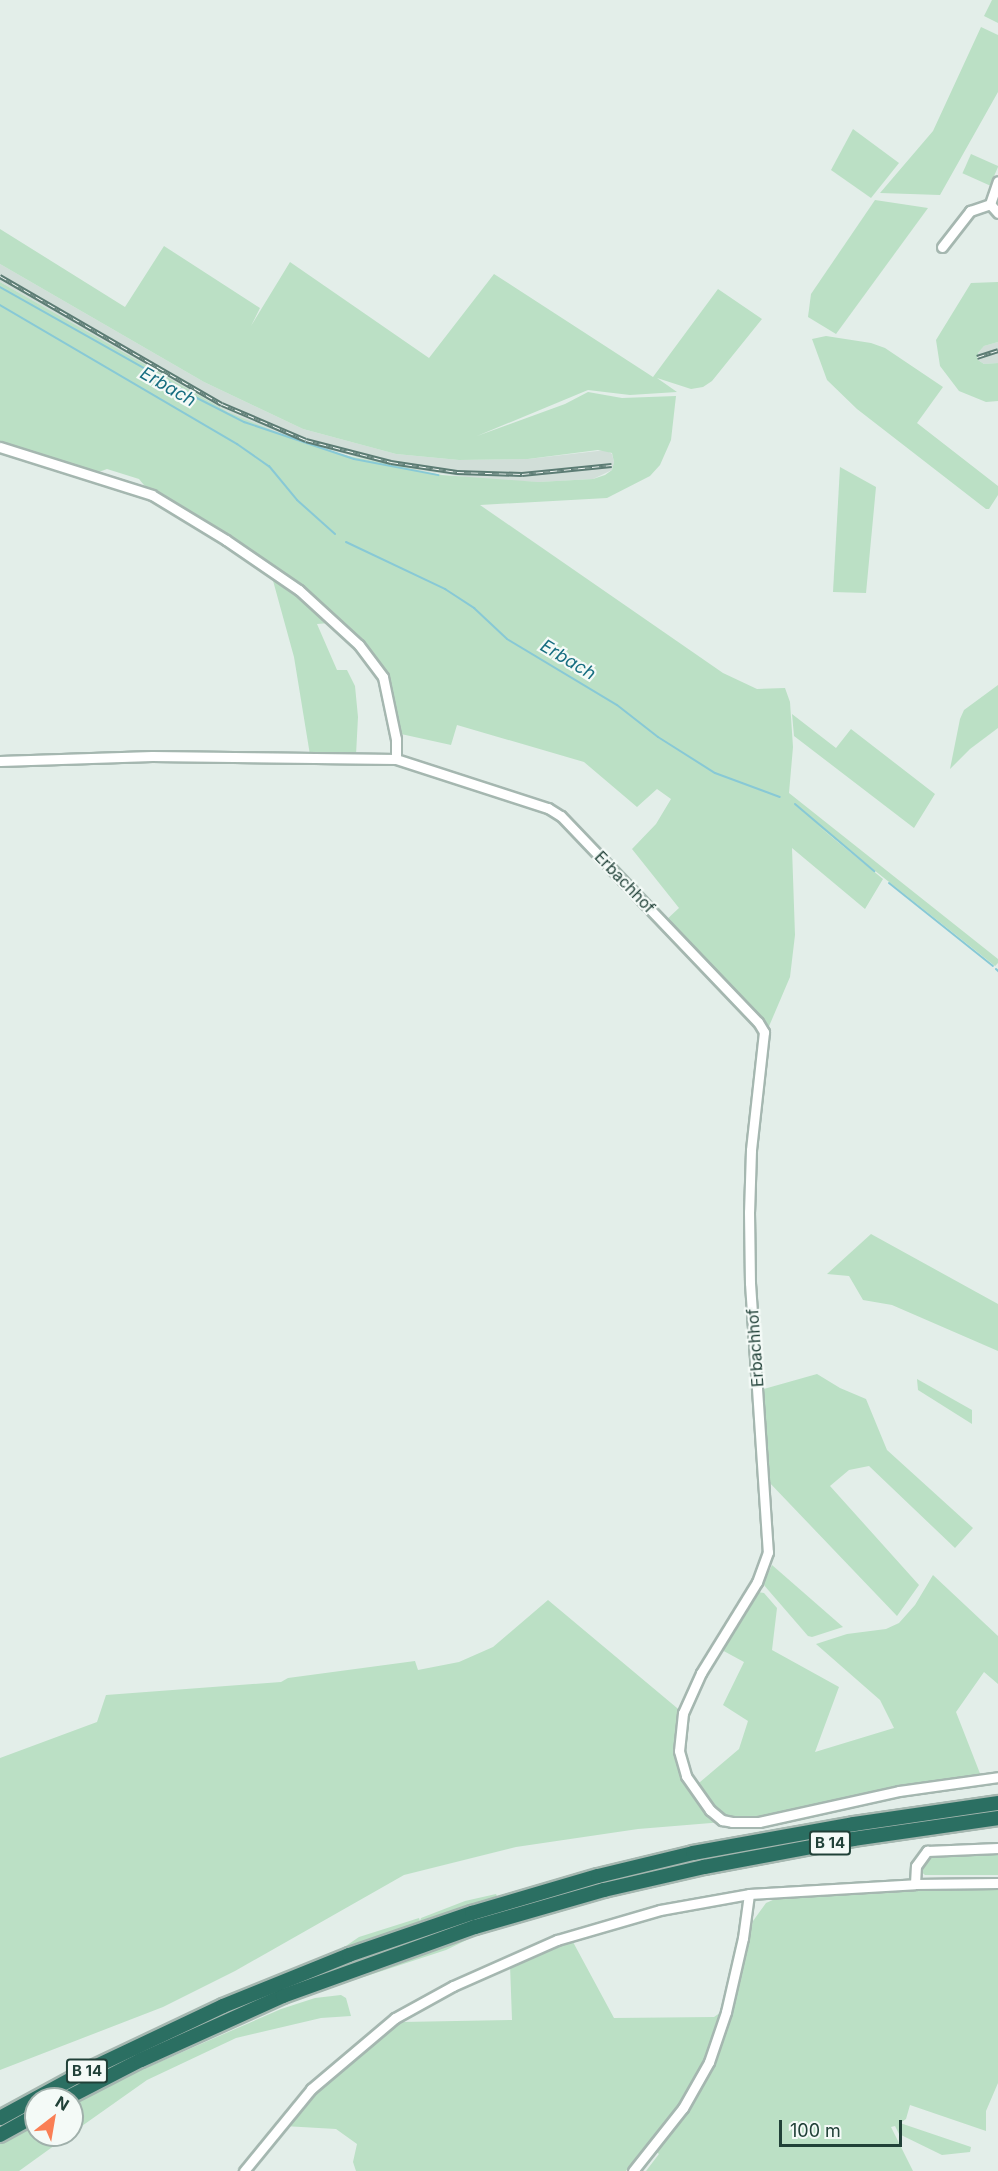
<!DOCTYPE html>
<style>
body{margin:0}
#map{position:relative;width:998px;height:2171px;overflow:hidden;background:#e3eee9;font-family:Inter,sans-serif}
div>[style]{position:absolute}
.built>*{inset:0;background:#d1ded8}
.green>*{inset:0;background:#bbe0c5;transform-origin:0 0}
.stream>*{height:2px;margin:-1px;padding:0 1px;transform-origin:1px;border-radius:1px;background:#88c9d6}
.roads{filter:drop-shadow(2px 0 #a5b7b0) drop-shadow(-2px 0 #a5b7b0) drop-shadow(0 2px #a5b7b0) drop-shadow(0 -2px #a5b7b0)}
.minor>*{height:9px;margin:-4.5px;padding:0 4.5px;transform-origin:4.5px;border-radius:4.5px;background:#fff}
.highway>*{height:14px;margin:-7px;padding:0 7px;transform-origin:7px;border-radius:7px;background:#2b6f62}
.rail>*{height:4.5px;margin-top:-2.25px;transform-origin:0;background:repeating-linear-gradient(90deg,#f4faf7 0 7px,#5c7c74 0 14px);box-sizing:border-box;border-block:2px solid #5c7c74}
span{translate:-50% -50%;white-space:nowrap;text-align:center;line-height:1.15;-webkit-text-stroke:4.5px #f4faf7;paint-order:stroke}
.shield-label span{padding:2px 4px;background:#f4faf7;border:2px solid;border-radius:4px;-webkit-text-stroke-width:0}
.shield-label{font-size:15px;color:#214138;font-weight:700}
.street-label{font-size:16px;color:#214138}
.water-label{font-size:18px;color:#176e81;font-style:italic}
.north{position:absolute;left:24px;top:2087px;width:60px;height:60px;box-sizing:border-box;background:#f4faf7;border:2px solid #a0b0ab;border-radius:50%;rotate:31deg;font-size:16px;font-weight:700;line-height:24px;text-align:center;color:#214138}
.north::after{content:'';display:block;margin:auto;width:21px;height:27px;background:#fa7f55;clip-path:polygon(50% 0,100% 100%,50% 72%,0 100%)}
.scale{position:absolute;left:779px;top:2120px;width:123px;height:27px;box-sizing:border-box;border:3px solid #214138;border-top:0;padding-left:8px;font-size:18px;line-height:21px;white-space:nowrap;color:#214138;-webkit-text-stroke:4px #f4faf7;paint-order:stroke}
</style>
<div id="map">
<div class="built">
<i style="clip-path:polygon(0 264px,204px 382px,303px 429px,396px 454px,459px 460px,528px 459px,606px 450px,612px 454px,614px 462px,612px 470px,593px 479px,538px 482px,486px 480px,394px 467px,300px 442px,250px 423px,208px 402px,0 282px)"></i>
<i style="clip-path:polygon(998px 342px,998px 363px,984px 364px,978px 360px,978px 353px,984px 346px)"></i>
</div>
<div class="green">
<i style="clip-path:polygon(992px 0,998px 0,998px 23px,984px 16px)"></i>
<i style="clip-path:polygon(981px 27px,998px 35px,998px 92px,940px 195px,880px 193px,933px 131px)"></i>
<i style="clip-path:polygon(853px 129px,899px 163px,871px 198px,831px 170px)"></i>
<i style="left:971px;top:154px;width:30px;height:21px;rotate:24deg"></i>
<i style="clip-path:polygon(875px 200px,928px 208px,836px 334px,808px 317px,811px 294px)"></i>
<i style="clip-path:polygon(0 229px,125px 307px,164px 246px,260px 308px,251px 326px,290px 262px,429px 358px,494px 274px,653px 377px,718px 289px,762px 319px,712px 381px,703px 387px,691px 389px,657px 378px,677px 392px,630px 395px,588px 390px,477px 436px,565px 404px,588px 392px,622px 398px,676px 396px,671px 440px,660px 465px,650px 476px,607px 498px,480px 505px,723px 673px,757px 689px,785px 688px,790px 702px,793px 747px,789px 793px,998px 959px,998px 963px,995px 966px,816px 824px,883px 879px,865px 909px,792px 848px,795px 935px,790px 977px,767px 1031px,664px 922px,679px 908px,632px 849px,656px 824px,671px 799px,657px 789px,637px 807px,584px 762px,457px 725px,451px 745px,401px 734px,388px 676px,363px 641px,359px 644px,329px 616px,148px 490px,139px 479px,107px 469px,96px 473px,0 444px,0 282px,228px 412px,300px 442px,349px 456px,442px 475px,538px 482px,593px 479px,605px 475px,612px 470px,614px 462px,612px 453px,598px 450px,528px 459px,459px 460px,396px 454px,303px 429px,204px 382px,0 264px)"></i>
<i style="clip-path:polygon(998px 282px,998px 342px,984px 346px,978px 353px,978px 360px,984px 364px,998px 363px,998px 401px,986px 402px,959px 391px,940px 366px,936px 340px,971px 283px)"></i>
<i style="clip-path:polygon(826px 336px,871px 343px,885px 348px,943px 387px,917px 423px,998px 486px,998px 495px,989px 509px,986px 509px,857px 409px,827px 380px,812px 339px)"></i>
<i style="clip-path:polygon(840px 467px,876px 487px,866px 593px,833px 592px)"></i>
<i style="clip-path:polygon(272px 577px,297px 593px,330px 623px,317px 624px,337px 670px,347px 670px,355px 686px,358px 717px,356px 755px,310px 755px,294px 657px)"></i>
<i style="clip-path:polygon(998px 685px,998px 728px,970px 749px,950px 769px,960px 719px,964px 710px)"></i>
<i style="clip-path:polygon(792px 714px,836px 748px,851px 729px,935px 794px,914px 828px,794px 736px)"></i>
<i style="clip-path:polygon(871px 1234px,998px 1304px,998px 1351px,892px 1305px,863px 1300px,849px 1276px,827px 1274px)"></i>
<i style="clip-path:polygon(817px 1374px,840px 1388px,866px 1399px,887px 1450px,973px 1528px,955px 1548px,869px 1466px,849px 1470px,830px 1486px,919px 1585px,897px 1616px,767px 1480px,760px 1390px)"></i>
<i style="clip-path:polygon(917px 1379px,972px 1410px,972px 1424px,918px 1390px)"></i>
<i style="clip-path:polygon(772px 1565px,843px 1627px,812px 1637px,808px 1636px,763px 1584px)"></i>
<i style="clip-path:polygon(933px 1575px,998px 1636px,998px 1684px,984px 1672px,956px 1712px,981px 1776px,760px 1819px,638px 1829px,516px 1847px,404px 1875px,235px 1971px,163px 2007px,0 2070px,0 1758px,97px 1722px,106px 1695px,281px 1682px,288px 1678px,415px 1661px,418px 1670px,459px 1662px,493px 1647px,548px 1600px,683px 1713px,679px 1735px,693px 1788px,739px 1749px,748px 1721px,723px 1705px,744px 1662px,720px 1649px,758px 1592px,764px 1593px,777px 1608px,772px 1650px,839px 1687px,815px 1752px,894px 1728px,880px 1700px,816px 1644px,847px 1634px,886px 1629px,899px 1623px,915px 1605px)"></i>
<i style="clip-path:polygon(998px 1851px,998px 1875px,925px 1875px,919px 1870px,920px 1864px,932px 1856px)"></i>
<i style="clip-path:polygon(998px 1888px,998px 2083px,986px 2111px,986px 2131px,910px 2105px,906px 2119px,900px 2123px,971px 2147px,970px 2152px,942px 2155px,899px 2134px,895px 2126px,891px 2127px,913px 2171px,646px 2171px,659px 2154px,647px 2144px,626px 2171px,356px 2171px,353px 2162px,357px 2144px,336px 2129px,284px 2126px,316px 2087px,382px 2033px,402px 2022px,512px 2020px,510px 1965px,573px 1942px,614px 2018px,714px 2017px,733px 2004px,753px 1921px,766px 1903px,775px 1899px,828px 1894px)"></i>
<i style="clip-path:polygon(496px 1894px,497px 1896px,464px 1909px,334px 1954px,359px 1937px,419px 1918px,420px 1921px,421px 1918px,465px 1901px)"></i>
<i style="clip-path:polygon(480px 1931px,479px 1934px,446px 1950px,327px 1989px)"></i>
<i style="clip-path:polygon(341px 1995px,346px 1998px,351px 2016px,321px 2018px,236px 2038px,147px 2080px,72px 2133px,72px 2105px,116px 2081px,281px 2009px,315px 1998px)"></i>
<i style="clip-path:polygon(36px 2124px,36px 2135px,69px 2135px,19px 2171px,0 2171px,0 2144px)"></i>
</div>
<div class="stream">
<i style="left:0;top:287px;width:226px;rotate:29.4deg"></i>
<i style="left:197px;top:398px;width:53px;rotate:27.1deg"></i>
<i style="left:244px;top:422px;width:116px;rotate:18.6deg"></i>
<i style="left:354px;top:459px;width:86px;rotate:10.8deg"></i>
<i style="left:0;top:305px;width:275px;rotate:30.4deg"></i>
<i style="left:237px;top:444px;width:39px;rotate:35deg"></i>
<i style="left:269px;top:466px;width:44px;rotate:50.5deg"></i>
<i style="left:297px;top:500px;width:51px;rotate:41.8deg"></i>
<i style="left:346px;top:542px;width:110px;rotate:25.4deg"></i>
<i style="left:445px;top:589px;width:35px;rotate:33deg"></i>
<i style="left:474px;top:608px;width:45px;rotate:43.2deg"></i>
<i style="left:507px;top:639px;width:128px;rotate:31deg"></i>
<i style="left:617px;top:705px;width:52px;rotate:38deg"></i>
<i style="left:658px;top:737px;width:67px;rotate:32.3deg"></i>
<i style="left:715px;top:773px;width:69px;rotate:20.3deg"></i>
<i style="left:795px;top:804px;width:104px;rotate:40.3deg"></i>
<i style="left:889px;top:883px;width:133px;rotate:38.6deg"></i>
<i style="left:996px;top:969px;width:3px;rotate:45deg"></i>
</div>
<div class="roads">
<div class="minor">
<i style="left:990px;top:204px;width:24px;rotate:-71deg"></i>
<i style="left:990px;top:204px;width:12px;rotate:48deg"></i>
<i style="left:942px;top:247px;width:46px;rotate:-52.1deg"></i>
<i style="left:970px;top:211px;width:21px;rotate:-19deg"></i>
<i style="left:0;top:447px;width:159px;rotate:17.5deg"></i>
<i style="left:152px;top:495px;width:87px;rotate:31.3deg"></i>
<i style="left:226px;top:540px;width:88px;rotate:34.4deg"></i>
<i style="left:299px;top:590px;width:81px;rotate:42.5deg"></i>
<i style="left:359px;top:645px;width:40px;rotate:53deg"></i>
<i style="left:383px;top:677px;width:63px;rotate:78.2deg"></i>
<i style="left:396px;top:739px;width:20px;rotate:90deg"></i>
<i style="left:0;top:761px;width:152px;rotate:-1.9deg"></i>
<i style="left:152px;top:756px;width:244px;rotate:0.7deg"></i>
<i style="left:396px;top:759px;width:160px;rotate:17.9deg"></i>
<i style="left:548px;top:808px;width:15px;rotate:32deg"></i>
<i style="left:561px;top:816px;width:285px;rotate:46.3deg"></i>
<i style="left:758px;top:1022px;width:12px;rotate:59deg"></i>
<i style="left:764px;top:1032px;width:119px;rotate:96.3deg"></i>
<i style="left:751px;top:1150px;width:62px;rotate:91.8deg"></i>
<i style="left:749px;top:1212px;width:71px;rotate:89.2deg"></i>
<i style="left:750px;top:1283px;width:270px;rotate:86.2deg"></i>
<i style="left:768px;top:1552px;width:32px;rotate:110deg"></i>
<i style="left:757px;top:1582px;width:107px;rotate:121.6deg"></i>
<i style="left:701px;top:1673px;width:44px;rotate:114.2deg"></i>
<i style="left:683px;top:1713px;width:38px;rotate:96deg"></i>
<i style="left:679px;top:1751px;width:26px;rotate:74deg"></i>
<i style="left:686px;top:1776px;width:42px;rotate:54.8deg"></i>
<i style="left:710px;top:1810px;width:16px;rotate:40deg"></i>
<i style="left:722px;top:1820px;width:10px;rotate:11deg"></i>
<i style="left:732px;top:1822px;width:27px"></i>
<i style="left:759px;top:1822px;width:143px;rotate:-12.5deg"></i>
<i style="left:899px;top:1791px;width:100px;rotate:-8deg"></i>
<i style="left:915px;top:1884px;width:18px;rotate:-87deg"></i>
<i style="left:916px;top:1866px;width:19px;rotate:-54deg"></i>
<i style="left:927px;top:1851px;width:71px;rotate:-2.4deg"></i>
<i style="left:244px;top:2171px;width:106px;rotate:-50.7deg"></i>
<i style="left:311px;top:2089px;width:110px;rotate:-40.2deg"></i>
<i style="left:395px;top:2018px;width:66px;rotate:-28.9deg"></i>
<i style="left:453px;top:1986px;width:114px;rotate:-23.9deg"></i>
<i style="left:557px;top:1940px;width:107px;rotate:-16.2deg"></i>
<i style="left:660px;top:1910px;width:90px;rotate:-10.2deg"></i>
<i style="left:749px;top:1894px;width:166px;rotate:-3.4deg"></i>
<i style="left:915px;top:1884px;width:83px;rotate:-0.7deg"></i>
<i style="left:633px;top:2171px;width:80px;rotate:-51.6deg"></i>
<i style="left:683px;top:2108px;width:53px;rotate:-60.5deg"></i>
<i style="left:709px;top:2062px;width:53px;rotate:-71.2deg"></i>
<i style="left:726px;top:2012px;width:76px;rotate:-77.1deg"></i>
<i style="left:743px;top:1938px;width:44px;rotate:-82.2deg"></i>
</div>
<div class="highway">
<i style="left:65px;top:2099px;width:85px;rotate:-27.2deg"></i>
<i style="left:141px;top:2060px;width:156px;rotate:-24.3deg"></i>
<i style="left:283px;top:1996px;width:204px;rotate:-19.8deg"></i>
<i style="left:475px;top:1927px;width:134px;rotate:-16deg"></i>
<i style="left:604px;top:1890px;width:103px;rotate:-13deg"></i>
<i style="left:704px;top:1867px;width:152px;rotate:-10.6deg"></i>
<i style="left:853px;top:1839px;width:147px;rotate:-8.2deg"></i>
<i style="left:0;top:2118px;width:102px;rotate:-28.6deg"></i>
<i style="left:90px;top:2069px;width:147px;rotate:-25.3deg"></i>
<i style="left:223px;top:2006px;width:136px;rotate:-22deg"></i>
<i style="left:349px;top:1955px;width:130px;rotate:-18.9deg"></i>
<i style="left:472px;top:1913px;width:131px;rotate:-16.4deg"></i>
<i style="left:598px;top:1876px;width:98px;rotate:-13.6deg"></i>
<i style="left:693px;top:1853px;width:164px;rotate:-10.2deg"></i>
<i style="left:854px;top:1824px;width:146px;rotate:-8.3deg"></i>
<i style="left:0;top:2135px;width:41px;rotate:-29.1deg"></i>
</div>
</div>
<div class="rail">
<i style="left:0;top:276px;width:256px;rotate:30deg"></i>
<i style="left:222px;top:404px;width:91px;rotate:23.2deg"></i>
<i style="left:306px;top:440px;width:88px;rotate:14.5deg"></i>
<i style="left:391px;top:462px;width:67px;rotate:8.6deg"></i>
<i style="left:457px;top:472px;width:65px;rotate:1.8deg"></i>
<i style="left:522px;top:474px;width:90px;rotate:-5.7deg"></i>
<i style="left:977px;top:357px;width:22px;rotate:-18deg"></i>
</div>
<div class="shield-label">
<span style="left:830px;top:1843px">B 14</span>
<span style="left:87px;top:2071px">B 14</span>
</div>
<div class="street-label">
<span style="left:625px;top:882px;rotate:46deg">Erbachhof</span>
<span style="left:755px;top:1348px;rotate:-94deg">Erbachhof</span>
</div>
<div class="water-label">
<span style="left:168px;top:387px;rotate:30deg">Erbach</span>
<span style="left:568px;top:660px;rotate:31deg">Erbach</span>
</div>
<div class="north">N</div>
<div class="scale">100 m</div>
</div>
